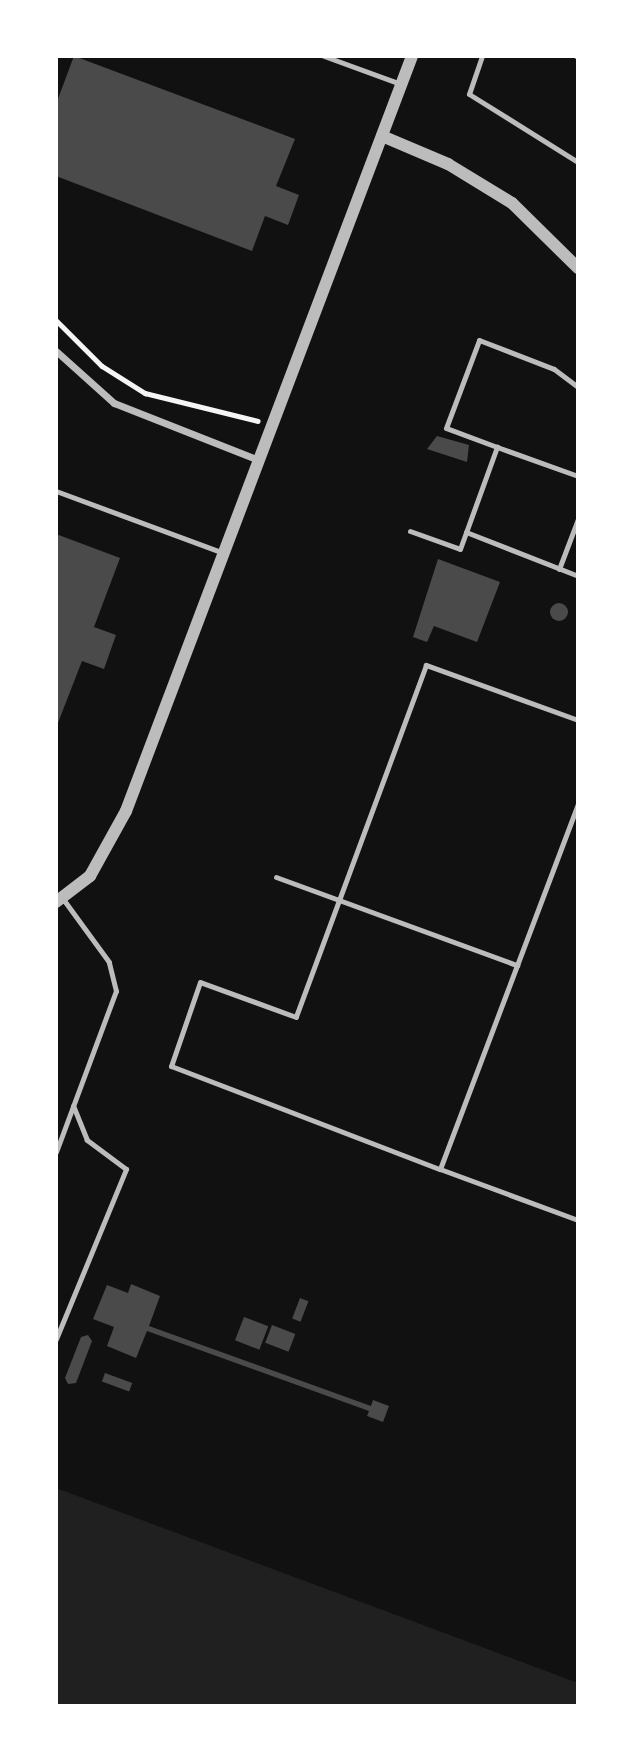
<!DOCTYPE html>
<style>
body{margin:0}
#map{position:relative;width:634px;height:1762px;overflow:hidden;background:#111;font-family:"Libre Baskerville",serif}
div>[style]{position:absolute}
.green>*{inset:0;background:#202020}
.building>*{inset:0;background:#4a4a4a;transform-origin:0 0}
.round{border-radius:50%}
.path>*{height:4.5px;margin:-2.25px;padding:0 2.25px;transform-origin:2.25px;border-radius:2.25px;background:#f5f5f5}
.service>*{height:5px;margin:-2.5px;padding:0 2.5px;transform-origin:2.5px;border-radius:2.5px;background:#bcbcbc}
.minor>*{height:7px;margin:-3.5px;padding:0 3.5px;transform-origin:3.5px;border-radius:3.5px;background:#bcbcbc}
.tertiary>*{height:12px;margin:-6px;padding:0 6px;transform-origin:6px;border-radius:6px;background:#bcbcbc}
span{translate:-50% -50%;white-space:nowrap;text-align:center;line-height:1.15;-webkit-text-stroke:5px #fff;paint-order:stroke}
.frame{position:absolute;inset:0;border:58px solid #fff;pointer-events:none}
</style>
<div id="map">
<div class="green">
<i style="clip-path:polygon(56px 1488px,578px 1683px,578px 1706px,56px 1706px)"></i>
</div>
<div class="building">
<i style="clip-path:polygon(74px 56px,295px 139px,276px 186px,299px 195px,288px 225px,265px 216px,252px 251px,56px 176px,56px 104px)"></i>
<i style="clip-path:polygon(437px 436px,469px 445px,467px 462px,427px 449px)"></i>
<i style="clip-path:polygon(56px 534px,120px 558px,94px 627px,116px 635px,104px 669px,82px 661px,56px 728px)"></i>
<i style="clip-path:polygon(438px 559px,500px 582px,477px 642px,434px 626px,427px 642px,413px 637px)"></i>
<i class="round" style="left:550px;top:603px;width:18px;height:18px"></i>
<i style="clip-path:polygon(131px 1284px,160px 1296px,149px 1326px,371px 1406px,373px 1400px,389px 1406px,383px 1422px,367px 1416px,369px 1411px,147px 1331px,136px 1358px,107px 1346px,114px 1327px,93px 1319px,107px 1285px,128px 1293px)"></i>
<i style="left:300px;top:1298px;width:9px;height:22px;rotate:21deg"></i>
<i style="left:244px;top:1317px;width:26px;height:25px;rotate:21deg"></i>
<i style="left:272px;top:1325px;width:25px;height:19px;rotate:21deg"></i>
<i style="clip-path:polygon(88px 1335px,92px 1341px,76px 1383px,68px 1384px,65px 1378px,81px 1337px)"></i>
<i style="left:105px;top:1373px;width:29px;height:9px;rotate:20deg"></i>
</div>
<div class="path">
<i style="left:56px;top:320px;width:65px;rotate:45deg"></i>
<i style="left:102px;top:366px;width:51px;rotate:32.1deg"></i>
<i style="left:145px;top:393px;width:116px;rotate:13.9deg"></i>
</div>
<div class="service">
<i style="left:324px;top:56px;width:82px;rotate:20deg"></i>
<i style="left:482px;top:56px;width:40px;rotate:108.9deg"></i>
<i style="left:469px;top:94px;width:128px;rotate:32deg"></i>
<i style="left:576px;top:56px;width:2px;rotate:27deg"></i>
<i style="left:497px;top:447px;width:86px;rotate:19.7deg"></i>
<i style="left:56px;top:491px;width:179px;rotate:20.3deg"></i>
<i style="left:410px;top:531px;width:53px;rotate:19.8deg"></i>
<i style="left:460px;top:549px;width:109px;rotate:-70.1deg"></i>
<i style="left:497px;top:447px;width:54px;rotate:-159.6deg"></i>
<i style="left:446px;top:428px;width:94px;rotate:-69.4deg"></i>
<i style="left:479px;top:340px;width:80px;rotate:21.1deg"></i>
<i style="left:554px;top:369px;width:30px;rotate:37deg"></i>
<i style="left:466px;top:532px;width:120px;rotate:21.4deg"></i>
<i style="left:559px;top:569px;width:53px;rotate:-69.2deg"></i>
<i style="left:578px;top:720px;width:162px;rotate:-160.1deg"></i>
<i style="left:426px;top:665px;width:375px;rotate:110.3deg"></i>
<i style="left:296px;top:1017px;width:102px;rotate:-160deg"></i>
<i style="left:200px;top:982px;width:89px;rotate:109deg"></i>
<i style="left:171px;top:1066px;width:288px;rotate:21deg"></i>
<i style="left:440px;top:1169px;width:391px;rotate:-69.3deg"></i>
<i style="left:276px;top:877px;width:257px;rotate:20.1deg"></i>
<i style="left:56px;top:1152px;width:172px;rotate:-69.6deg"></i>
<i style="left:116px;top:991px;width:30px;rotate:-104deg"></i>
<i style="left:109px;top:962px;width:78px;rotate:-126.1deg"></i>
<i style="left:440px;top:1169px;width:147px;rotate:20.3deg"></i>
<i style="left:56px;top:1339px;width:184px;rotate:-67.6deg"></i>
<i style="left:126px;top:1169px;width:49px;rotate:-143.4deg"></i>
<i style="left:87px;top:1140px;width:37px;rotate:-112deg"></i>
</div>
<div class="minor">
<i style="left:56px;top:351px;width:78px;rotate:41.9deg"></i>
<i style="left:114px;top:403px;width:156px;rotate:21.5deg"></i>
</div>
<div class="tertiary">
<i style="left:382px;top:136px;width:72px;rotate:23deg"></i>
<i style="left:448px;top:164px;width:75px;rotate:31.4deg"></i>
<i style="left:512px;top:203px;width:93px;rotate:44.6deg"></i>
<i style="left:56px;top:902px;width:43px;rotate:-37.4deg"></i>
<i style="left:90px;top:876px;width:74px;rotate:-61deg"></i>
<i style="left:126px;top:811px;width:807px;rotate:-69.25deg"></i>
</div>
<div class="frame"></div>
</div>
